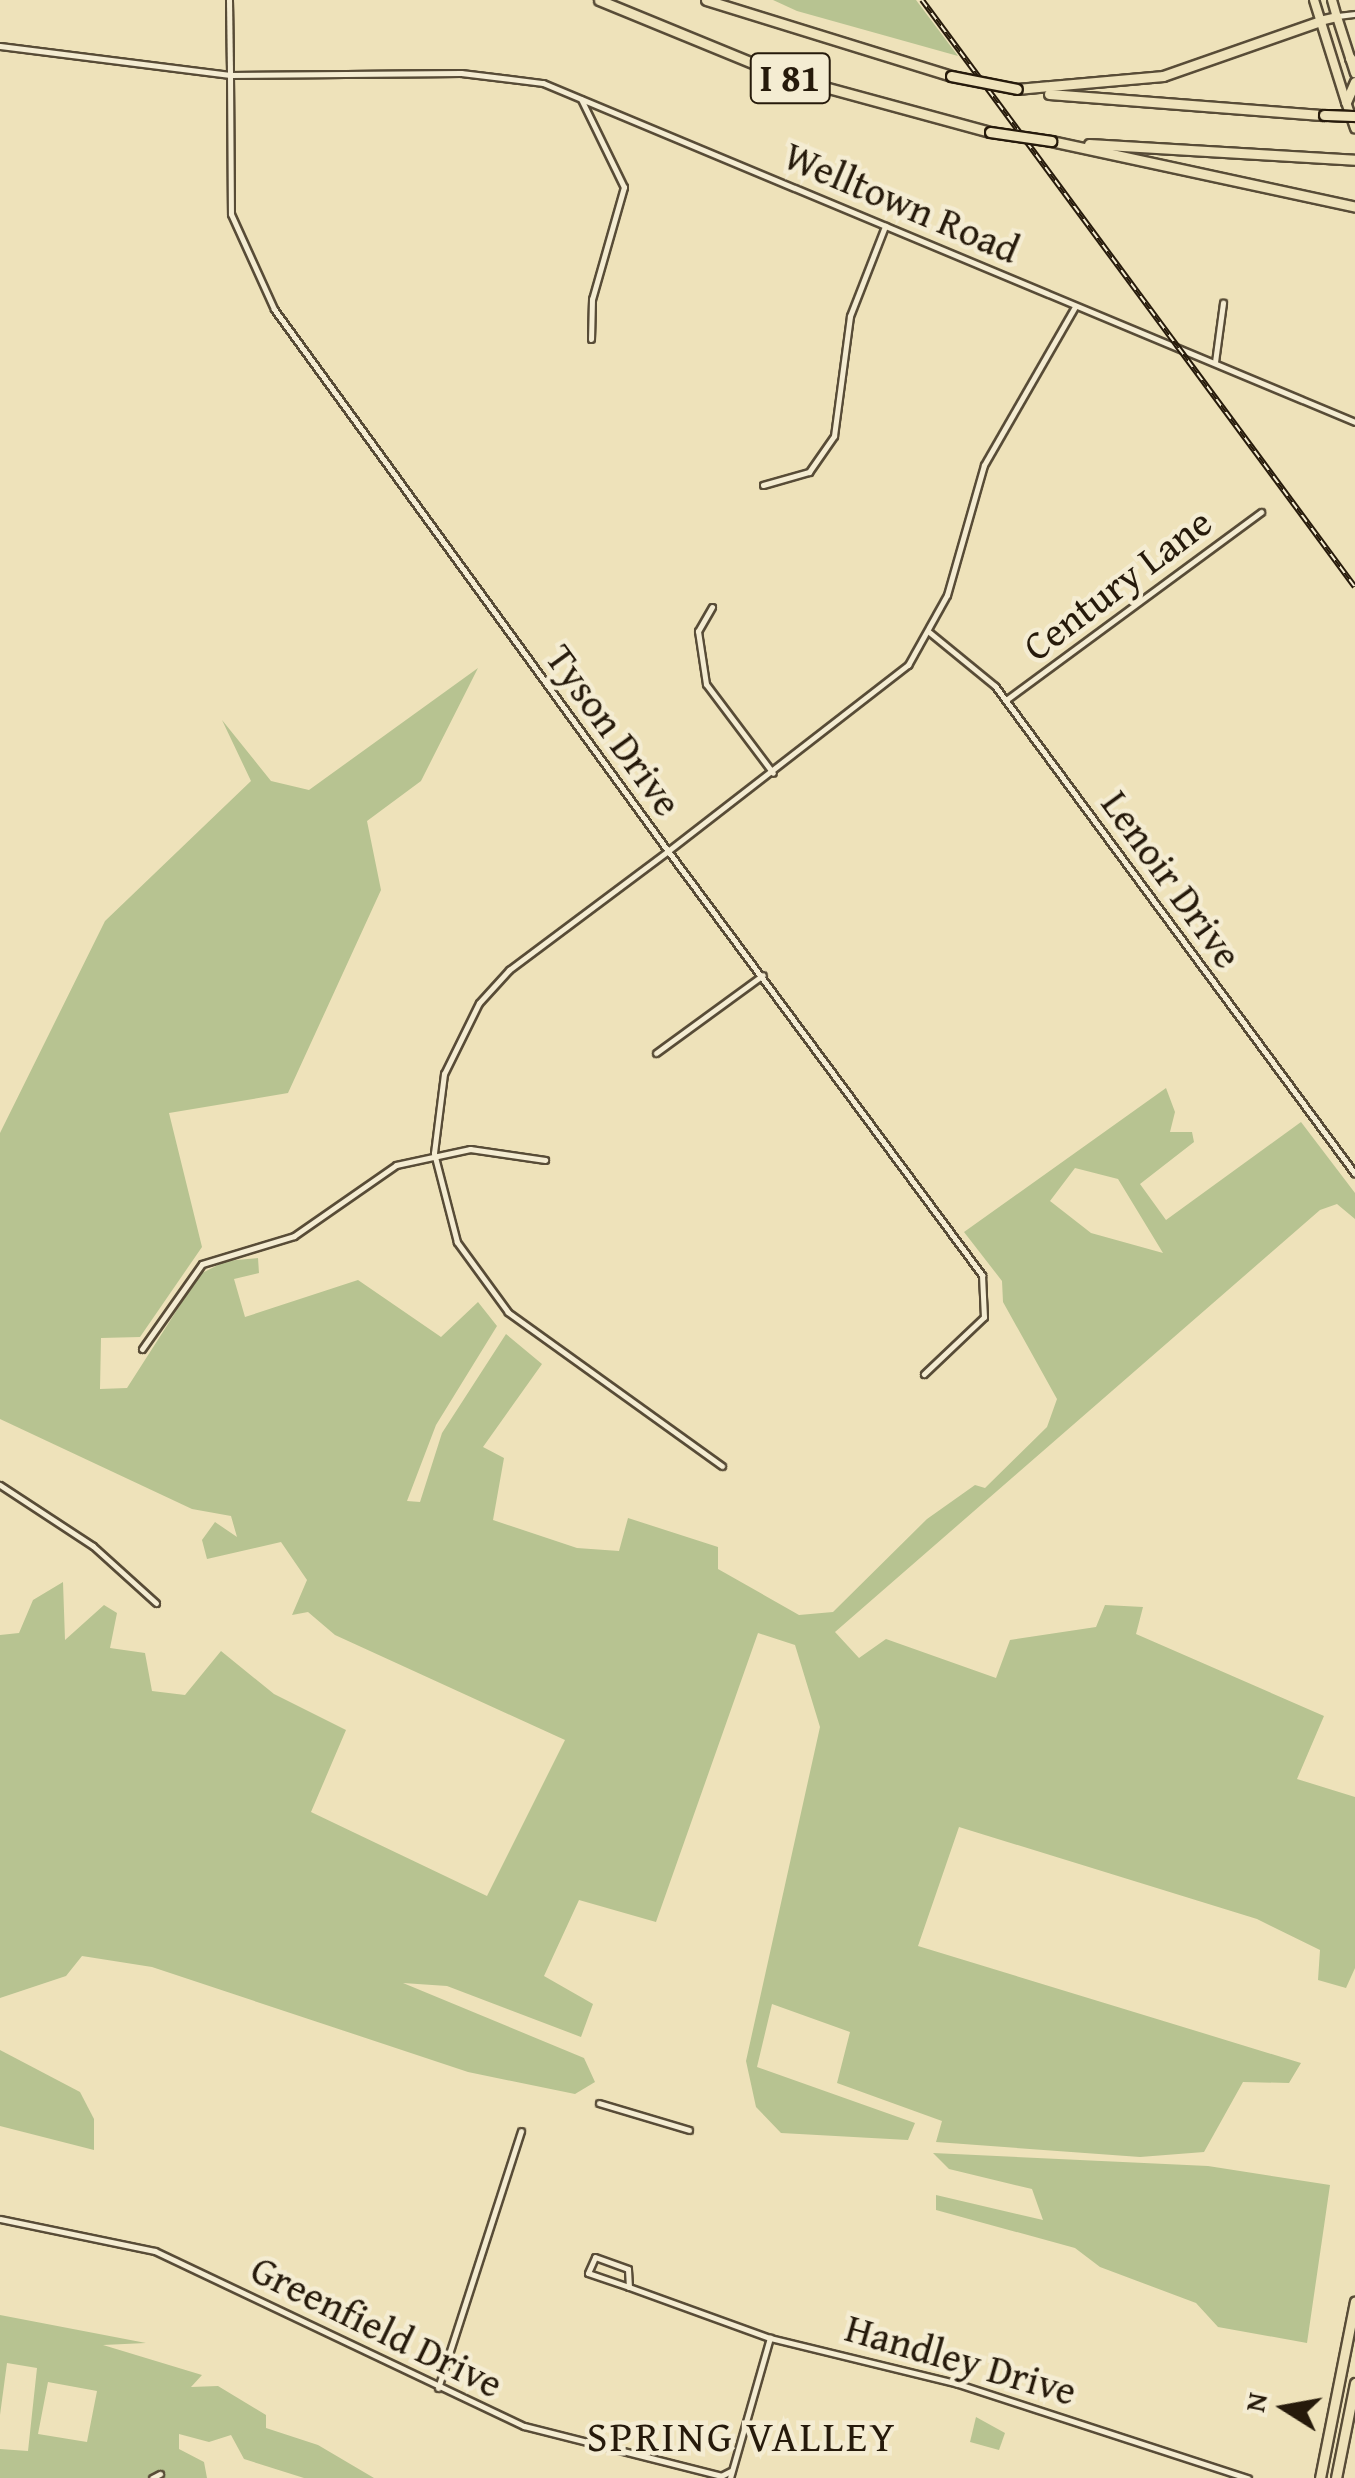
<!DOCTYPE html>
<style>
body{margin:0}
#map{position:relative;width:1355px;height:2478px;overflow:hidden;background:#eee2ba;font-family:"Gentium Book Plus",serif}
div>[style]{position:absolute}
.green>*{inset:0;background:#b7c391}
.roads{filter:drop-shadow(2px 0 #584c37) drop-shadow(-2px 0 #584c37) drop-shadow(0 2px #584c37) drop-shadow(0 -2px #584c37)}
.minor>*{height:5px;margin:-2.5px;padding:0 2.5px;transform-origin:2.5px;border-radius:2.5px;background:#f4ecd2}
.tertiary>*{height:5px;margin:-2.5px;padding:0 2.5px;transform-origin:2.5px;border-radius:2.5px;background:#f4ecd2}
.primary>*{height:8px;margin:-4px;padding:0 4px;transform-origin:4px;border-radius:4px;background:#eee2ba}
.trunk>*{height:8px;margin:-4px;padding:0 4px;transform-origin:4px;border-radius:4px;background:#eee2ba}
.motorway>*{height:9px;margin:-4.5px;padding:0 4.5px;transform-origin:4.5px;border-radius:4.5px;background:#eee2ba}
.rail>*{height:6px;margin-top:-3px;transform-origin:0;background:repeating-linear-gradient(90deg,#f4ecd2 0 8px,#261a0b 0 16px);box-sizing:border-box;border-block:2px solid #261a0b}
.bridges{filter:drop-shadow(2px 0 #261a0b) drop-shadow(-2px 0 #261a0b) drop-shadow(0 2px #261a0b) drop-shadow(0 -2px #261a0b)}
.motorway-bridge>*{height:9px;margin:-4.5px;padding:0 4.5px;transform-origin:4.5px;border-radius:4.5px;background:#eee2ba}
span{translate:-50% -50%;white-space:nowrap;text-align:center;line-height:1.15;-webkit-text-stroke:9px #f4ecd2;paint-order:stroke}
.shield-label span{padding:2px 8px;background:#f4ecd2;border:2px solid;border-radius:8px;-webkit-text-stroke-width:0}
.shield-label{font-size:38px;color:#261a0b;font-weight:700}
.street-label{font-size:40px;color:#261a0b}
.neighbourhood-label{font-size:42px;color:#261a0b;letter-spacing:2.5px}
.north{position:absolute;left:1235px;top:2358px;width:100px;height:100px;-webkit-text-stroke:8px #f4ecd2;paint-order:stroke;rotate:281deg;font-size:28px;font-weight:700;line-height:40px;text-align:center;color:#261a0b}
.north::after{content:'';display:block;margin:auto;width:35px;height:45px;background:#261a0b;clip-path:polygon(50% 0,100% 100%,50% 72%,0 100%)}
</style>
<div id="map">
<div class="green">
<i style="clip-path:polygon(773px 0,916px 0,958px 56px,797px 11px)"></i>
<i style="clip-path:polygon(evenodd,478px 668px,421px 781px,367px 821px,381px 890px,288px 1093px,169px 1113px,202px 1247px,140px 1337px,101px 1338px,100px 1389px,127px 1388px,200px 1274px,226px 1261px,258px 1258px,259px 1273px,234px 1279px,245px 1317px,358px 1280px,441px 1337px,478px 1302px,497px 1326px,436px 1425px,407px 1501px,420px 1502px,442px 1433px,506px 1334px,542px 1364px,483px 1447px,504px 1458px,493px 1520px,577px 1548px,619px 1551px,628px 1518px,718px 1547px,718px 1569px,799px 1615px,833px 1612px,927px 1519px,975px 1485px,985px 1488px,1047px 1427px,1057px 1399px,1003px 1302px,1002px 1281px,964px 1232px,1166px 1088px,1175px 1112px,1170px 1132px,1192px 1132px,1194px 1142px,1140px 1184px,1166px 1220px,1301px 1122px,1355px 1193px,1355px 1219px,1337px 1204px,1320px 1210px,835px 1632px,859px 1658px,886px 1639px,996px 1678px,1010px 1640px,1096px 1627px,1105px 1605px,1143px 1607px,1136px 1634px,1324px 1716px,1297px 1779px,1355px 1797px,1355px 1968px,1346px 1988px,1318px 1980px,1320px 1950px,1257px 1919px,959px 1827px,918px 1946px,1301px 2063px,1289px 2083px,1243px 2082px,1204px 2152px,1140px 2157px,936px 2142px,942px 2121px,837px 2083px,850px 2032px,772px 2004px,757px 2067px,915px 2123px,908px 2140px,781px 2133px,756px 2107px,746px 2061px,820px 1727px,795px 1645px,758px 1633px,656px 1922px,579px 1900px,544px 1976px,593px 2004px,581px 2037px,447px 1986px,403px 1983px,584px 2058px,595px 2082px,575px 2094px,468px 2072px,152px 1967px,82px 1956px,66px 1976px,0 1998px,0 1635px,19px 1633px,33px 1600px,63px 1582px,65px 1640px,104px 1605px,117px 1613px,110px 1648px,145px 1653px,152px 1691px,185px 1695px,221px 1651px,274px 1694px,346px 1730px,311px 1812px,487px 1896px,565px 1740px,335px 1635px,308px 1612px,292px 1615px,307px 1580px,281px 1542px,207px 1559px,202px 1540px,215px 1522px,237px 1537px,231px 1516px,192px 1509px,0 1419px,0 1133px,105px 921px,251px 781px,222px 720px,271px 781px,309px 790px,478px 668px,1075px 1168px,1118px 1179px,1163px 1253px,1091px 1233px,1050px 1201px,1075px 1168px)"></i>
<i style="clip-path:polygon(0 2050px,80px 2092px,94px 2119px,94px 2150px,0 2126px)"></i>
<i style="clip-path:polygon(933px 2153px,1208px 2166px,1330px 2185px,1307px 2343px,1218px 2327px,1196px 2303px,1100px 2267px,1075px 2248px,936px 2210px,936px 2195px,1043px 2220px,1032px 2189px,949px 2169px)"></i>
<i style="clip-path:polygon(evenodd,0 2315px,146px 2343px,103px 2345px,202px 2375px,191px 2387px,218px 2386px,266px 2415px,266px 2428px,318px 2445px,374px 2478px,304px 2478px,244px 2459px,231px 2435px,209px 2442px,179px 2434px,179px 2449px,204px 2462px,207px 2478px,0 2478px,0 2449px,28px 2451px,37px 2368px,7px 2363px,0 2415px,0 2315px,48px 2382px,97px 2391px,87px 2442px,38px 2434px,48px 2382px)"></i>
<i style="clip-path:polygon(976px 2417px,1005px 2433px,999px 2450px,970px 2442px)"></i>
</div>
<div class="roads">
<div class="minor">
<i style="left:229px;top:0;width:75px;rotate:89.2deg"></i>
<i style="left:581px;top:99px;width:98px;rotate:64deg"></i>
<i style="left:624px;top:187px;width:116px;rotate:105.9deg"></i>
<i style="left:592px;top:299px;width:40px;rotate:91.4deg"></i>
<i style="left:1215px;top:362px;width:60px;rotate:-82.3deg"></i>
<i style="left:763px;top:485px;width:48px;rotate:-15.8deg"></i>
<i style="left:809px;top:472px;width:44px;rotate:-55.2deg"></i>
<i style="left:834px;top:436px;width:121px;rotate:-82.4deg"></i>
<i style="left:850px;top:316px;width:97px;rotate:-68.7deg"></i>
<i style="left:712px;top:607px;width:28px;rotate:120deg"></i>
<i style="left:698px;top:631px;width:54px;rotate:81.4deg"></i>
<i style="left:706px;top:684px;width:111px;rotate:53deg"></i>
<i style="left:929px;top:632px;width:85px;rotate:39.3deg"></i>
<i style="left:995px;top:686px;width:606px;rotate:53.58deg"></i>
<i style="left:1006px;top:700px;width:317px;rotate:-36.4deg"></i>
<i style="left:656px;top:1053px;width:132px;rotate:-36.1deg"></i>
<i style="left:142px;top:1349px;width:104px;rotate:-54.8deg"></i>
<i style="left:202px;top:1264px;width:96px;rotate:-16.9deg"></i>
<i style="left:294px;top:1236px;width:124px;rotate:-34.8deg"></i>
<i style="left:396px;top:1165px;width:76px;rotate:-12.2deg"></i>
<i style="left:470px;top:1149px;width:76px;rotate:8.3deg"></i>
<i style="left:722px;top:1466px;width:264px;rotate:-144.3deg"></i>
<i style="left:508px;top:1312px;width:87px;rotate:-126.1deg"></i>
<i style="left:457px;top:1242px;width:92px;rotate:-104.5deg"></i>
<i style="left:434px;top:1153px;width:80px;rotate:-82.8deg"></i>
<i style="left:444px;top:1074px;width:79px;rotate:-63.8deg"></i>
<i style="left:479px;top:1003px;width:45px;rotate:-47.7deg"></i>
<i style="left:509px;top:970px;width:199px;rotate:-36.8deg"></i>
<i style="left:668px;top:851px;width:528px;rotate:53.48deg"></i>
<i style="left:982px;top:1275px;width:42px;rotate:87.3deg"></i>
<i style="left:984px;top:1317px;width:83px;rotate:136.5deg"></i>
<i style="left:0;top:1485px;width:111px;rotate:33.3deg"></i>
<i style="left:93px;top:1546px;width:85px;rotate:42.1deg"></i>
<i style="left:599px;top:2103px;width:94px;rotate:16.7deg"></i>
<i style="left:0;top:2219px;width:158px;rotate:11.7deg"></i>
<i style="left:155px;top:2251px;width:408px;rotate:25.4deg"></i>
<i style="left:524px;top:2426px;width:203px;rotate:14.2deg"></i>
<i style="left:721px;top:2476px;width:11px;rotate:-27deg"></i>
<i style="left:595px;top:2257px;width:35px;rotate:20deg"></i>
<i style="left:628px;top:2269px;width:18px;rotate:87deg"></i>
<i style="left:629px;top:2287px;width:43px;rotate:-161.1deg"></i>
<i style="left:588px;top:2273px;width:17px;rotate:-66deg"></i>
<i style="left:629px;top:2287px;width:150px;rotate:19.9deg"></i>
<i style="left:770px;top:2338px;width:194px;rotate:13.7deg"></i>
<i style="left:958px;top:2384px;width:305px;rotate:18deg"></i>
<i style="left:438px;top:2388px;width:270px;rotate:-72.1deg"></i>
<i style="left:152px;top:2478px;width:9px;rotate:-27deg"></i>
<i style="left:730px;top:2478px;width:146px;rotate:-74.1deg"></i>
</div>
<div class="tertiary">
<i style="left:1338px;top:16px;width:17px;rotate:-7deg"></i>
<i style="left:0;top:46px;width:232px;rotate:7.2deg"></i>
<i style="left:230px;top:75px;width:231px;rotate:-0.5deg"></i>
<i style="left:461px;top:73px;width:83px;rotate:7deg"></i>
<i style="left:543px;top:83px;width:880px;rotate:22.66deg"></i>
<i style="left:230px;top:75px;width:139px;rotate:89.6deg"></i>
<i style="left:231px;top:214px;width:104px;rotate:65.6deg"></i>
<i style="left:274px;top:309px;width:670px;rotate:53.99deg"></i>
<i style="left:668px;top:851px;width:304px;rotate:-37.8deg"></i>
<i style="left:908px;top:665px;width:80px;rotate:-60.9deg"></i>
<i style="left:947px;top:595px;width:135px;rotate:-74.1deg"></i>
<i style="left:984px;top:465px;width:182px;rotate:-60.1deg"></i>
</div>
<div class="primary">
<i style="left:1314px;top:0;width:107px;rotate:72.6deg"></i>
<i style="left:1332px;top:0;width:18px;rotate:74deg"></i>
</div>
<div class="trunk">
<i style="left:1320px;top:21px;width:17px;rotate:-13deg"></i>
<i style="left:1337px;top:17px;width:59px;rotate:72.2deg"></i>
<i style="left:1346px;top:102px;width:28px;rotate:71deg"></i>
</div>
<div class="motorway">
<i style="left:599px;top:0;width:200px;rotate:22.3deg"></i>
<i style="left:784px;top:76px;width:213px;rotate:15.2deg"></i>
<i style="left:706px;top:0;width:257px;rotate:17.2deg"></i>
<i style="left:1350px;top:58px;width:9px;rotate:54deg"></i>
<i style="left:1017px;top:89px;width:147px;rotate:-5.1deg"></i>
<i style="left:1163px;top:76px;width:166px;rotate:-19.3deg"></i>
<i style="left:1049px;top:94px;width:276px;rotate:4.4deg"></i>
<i style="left:1346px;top:102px;width:22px;rotate:-66deg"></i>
<i style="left:1051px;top:141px;width:311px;rotate:12.2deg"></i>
<i style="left:1089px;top:144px;width:266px;rotate:3.4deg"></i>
<i style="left:1320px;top:2478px;width:180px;rotate:-78.8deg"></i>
<i style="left:1336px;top:2478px;width:97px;rotate:-78.7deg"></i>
</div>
</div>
<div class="rail">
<i style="left:922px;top:0;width:729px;rotate:53.59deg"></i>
</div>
<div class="bridges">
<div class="motorway-bridge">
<i style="left:951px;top:76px;width:67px;rotate:11.1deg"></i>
<i style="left:1324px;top:115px;width:31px;rotate:2deg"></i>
<i style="left:990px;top:132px;width:62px;rotate:8.4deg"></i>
</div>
</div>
<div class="shield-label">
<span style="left:790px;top:78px">I 81</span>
</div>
<div class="street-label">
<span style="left:902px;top:202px;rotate:23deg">Welltown Road</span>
<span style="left:1117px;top:584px;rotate:-37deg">Century Lane</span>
<span style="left:614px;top:730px;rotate:54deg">Tyson Drive</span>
<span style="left:1172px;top:879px;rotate:54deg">Lenoir Drive</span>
<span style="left:377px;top:2326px;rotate:26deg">Greenfield Drive</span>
<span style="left:961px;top:2359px;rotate:16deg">Handley Drive</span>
</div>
<div class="neighbourhood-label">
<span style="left:742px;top:2436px">SPRING VALLEY</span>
</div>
<div class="north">N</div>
</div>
